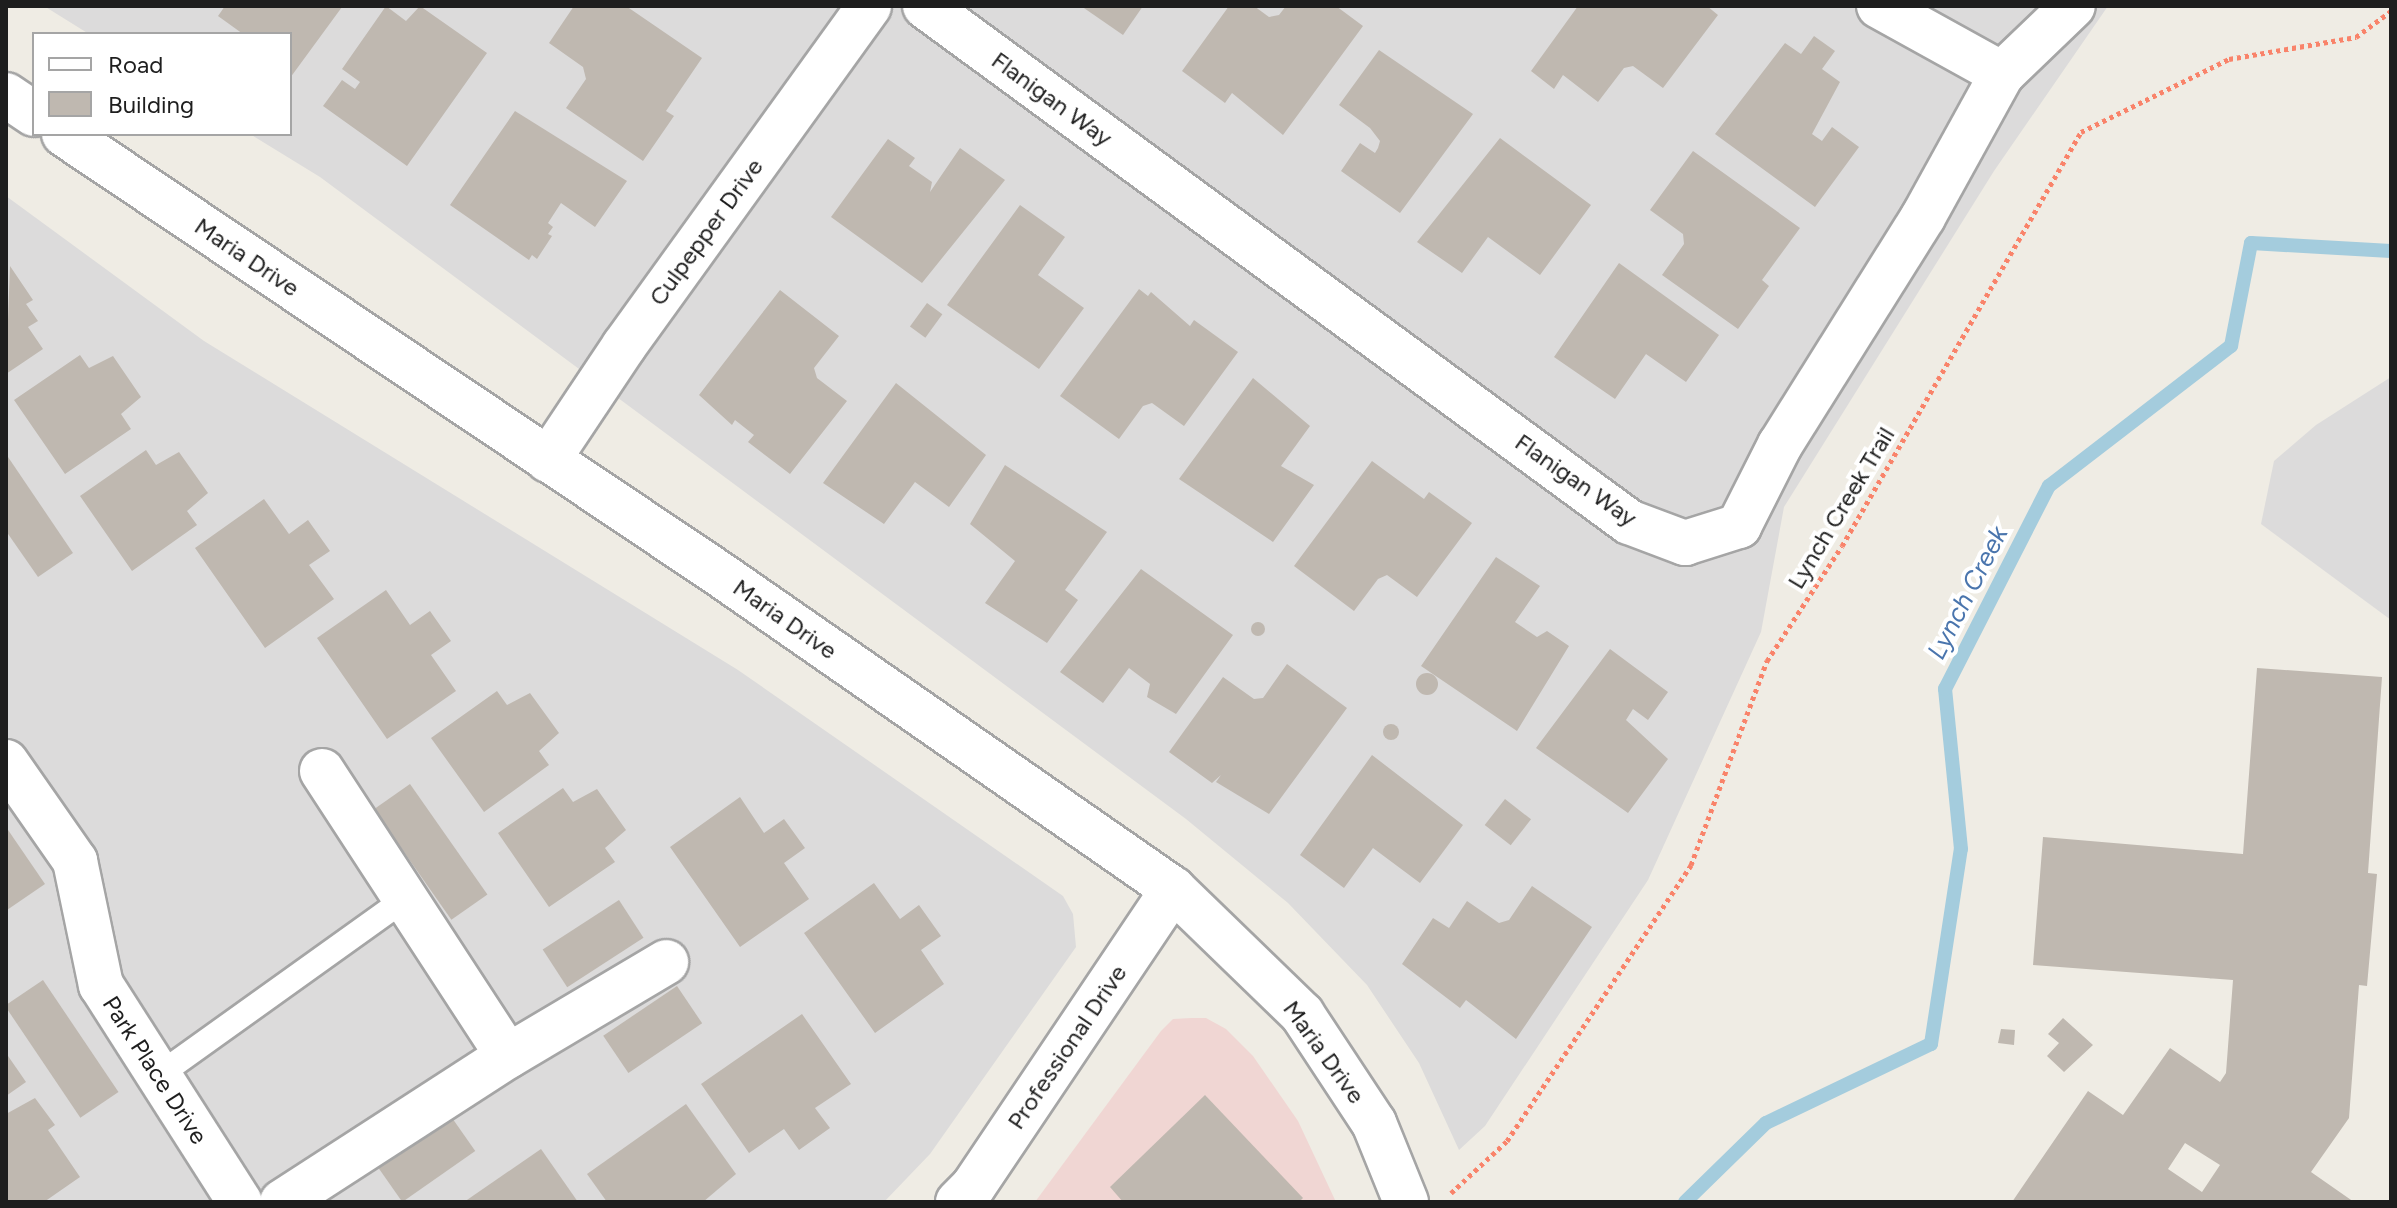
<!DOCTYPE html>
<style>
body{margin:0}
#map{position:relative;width:2397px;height:1208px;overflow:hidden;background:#efece4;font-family:Figtree,sans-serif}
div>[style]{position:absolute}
.residential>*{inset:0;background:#dcdbdb}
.commercial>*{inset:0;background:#f0d6d3}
.stream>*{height:14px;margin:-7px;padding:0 7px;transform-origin:7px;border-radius:7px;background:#a4ccdd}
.building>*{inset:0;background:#bfb8b0;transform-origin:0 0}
.round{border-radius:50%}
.path>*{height:5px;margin-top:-2.5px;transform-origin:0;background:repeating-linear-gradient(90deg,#f9836a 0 4px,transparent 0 8px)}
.roads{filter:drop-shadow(2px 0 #a5a5a5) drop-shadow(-2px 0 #a5a5a5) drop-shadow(0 2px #a5a5a5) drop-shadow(0 -2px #a5a5a5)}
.service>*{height:24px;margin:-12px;padding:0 12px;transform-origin:12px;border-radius:12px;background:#fff}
.minor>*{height:44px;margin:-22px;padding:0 22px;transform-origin:22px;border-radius:22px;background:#fff}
.tertiary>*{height:44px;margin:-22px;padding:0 22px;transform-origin:22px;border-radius:22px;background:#fff}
span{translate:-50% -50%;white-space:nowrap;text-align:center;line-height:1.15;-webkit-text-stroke:8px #fff;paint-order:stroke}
.street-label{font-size:24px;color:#1e1e1e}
.water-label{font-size:26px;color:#4a75ad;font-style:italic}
.frame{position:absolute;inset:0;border:8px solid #1e1e1e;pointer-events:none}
.legend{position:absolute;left:32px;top:32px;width:260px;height:104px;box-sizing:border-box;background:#fff;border:2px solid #a5a5a5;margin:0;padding:10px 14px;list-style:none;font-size:24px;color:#1e1e1e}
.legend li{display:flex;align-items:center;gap:16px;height:40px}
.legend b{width:40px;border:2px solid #a5a5a5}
</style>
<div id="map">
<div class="residential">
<i style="clip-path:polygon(44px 6px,2108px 6px,1994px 171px,1784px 507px,1761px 632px,1648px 880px,1485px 1126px,1459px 1150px,1419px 1063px,1367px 985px,1288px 903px,1186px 819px,320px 177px,250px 134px,290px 134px,290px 34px,89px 34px)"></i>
<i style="clip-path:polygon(6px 196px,204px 341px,738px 670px,1063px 896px,1073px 914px,1076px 947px,930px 1154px,884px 1202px,6px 1202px)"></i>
<i style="clip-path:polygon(2391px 377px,2391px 620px,2261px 524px,2274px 461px,2316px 425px)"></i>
</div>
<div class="commercial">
<i style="clip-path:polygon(1191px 1018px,1206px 1018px,1226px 1029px,1253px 1056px,1298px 1121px,1336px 1202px,1035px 1202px,1161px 1031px,1173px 1019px)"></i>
</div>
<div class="stream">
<i style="left:1685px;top:1202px;width:113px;rotate:-44.3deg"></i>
<i style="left:1766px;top:1123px;width:183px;rotate:-25.6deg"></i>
<i style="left:1931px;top:1044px;width:197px;rotate:-81.3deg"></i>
<i style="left:1961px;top:849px;width:161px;rotate:-95.7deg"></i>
<i style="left:1945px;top:689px;width:228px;rotate:-62.9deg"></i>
<i style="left:2049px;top:486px;width:230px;rotate:-37.6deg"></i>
<i style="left:2231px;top:346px;width:105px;rotate:-79deg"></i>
<i style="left:2251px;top:243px;width:140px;rotate:3.3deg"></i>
</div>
<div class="building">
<i style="clip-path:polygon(225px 6px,341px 6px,342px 7px,290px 78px,290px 34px,243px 34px,218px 16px)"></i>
<i style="clip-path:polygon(386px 6px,406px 21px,420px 6px,487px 53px,407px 166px,323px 106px,342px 80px,355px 89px,360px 82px,342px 69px)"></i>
<i style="clip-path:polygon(574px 6px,626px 6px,702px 58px,666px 111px,674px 116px,643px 161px,566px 108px,586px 79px,583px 67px,549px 43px)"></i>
<i style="clip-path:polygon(1081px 6px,1143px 6px,1123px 35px)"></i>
<i style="clip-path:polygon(1229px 6px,1254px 6px,1269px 17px,1279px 15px,1286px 6px,1336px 6px,1363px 26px,1283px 135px,1232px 93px,1225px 103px,1182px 71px)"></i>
<i style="clip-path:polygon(1578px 6px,1707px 6px,1718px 15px,1663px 88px,1633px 66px,1624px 68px,1598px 102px,1563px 75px,1554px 89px,1531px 71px)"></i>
<i style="clip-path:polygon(1814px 36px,1835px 51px,1822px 69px,1840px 82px,1812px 134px,1822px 141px,1832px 127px,1859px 147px,1815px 207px,1715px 134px,1785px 43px,1801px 54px)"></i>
<i style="clip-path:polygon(1379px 50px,1473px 114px,1400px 213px,1341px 171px,1360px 143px,1375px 153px,1378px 148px,1380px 141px,1370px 128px,1339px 105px)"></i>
<i style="clip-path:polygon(515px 111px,627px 181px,595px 227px,561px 203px,548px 223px,553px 227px,548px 234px,552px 236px,537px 259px,532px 255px,529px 260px,450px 205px)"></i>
<i style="clip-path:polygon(1500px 138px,1591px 205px,1540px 275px,1488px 237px,1462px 273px,1417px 242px)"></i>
<i style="clip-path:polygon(888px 139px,915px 158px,909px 166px,932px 182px,930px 192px,960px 148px,1005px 180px,922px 283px,831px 217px)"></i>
<i style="clip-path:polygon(1693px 151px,1800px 228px,1762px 280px,1769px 286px,1738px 329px,1662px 275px,1684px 244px,1683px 234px,1650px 210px)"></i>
<i style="clip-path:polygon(1020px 205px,1065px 237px,1038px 275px,1084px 308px,1039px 369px,947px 305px)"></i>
<i style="clip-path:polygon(1619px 263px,1719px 335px,1686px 382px,1646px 354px,1615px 399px,1554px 357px)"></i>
<i style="clip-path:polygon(10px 266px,33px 300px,26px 304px,38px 321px,28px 327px,43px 349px,6px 374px)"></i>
<i style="clip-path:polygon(1139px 289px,1148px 296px,1151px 292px,1190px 326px,1194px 320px,1238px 352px,1184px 426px,1152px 403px,1143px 406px,1119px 439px,1060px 396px)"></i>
<i style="clip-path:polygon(780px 290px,839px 336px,814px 368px,817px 378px,847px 401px,790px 474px,748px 442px,754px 435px,735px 420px,732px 425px,699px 395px)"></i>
<i style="left:927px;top:303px;width:19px;height:29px;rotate:36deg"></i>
<i style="clip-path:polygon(80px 355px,89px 368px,113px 356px,141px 397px,121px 414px,131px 429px,65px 474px,14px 400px)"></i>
<i style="clip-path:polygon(1253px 378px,1310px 426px,1281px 466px,1314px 485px,1273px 542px,1179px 479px)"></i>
<i style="clip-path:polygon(896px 383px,986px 455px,949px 507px,915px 482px,884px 524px,823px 483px)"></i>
<i style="clip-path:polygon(146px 450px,156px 465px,179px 452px,208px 493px,187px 511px,197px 525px,132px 571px,80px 496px)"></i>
<i style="clip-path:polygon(6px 454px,73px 553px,38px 577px,6px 531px)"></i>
<i style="clip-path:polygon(1372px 461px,1424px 499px,1429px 492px,1472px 523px,1417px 597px,1387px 575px,1378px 579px,1354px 611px,1294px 566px)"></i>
<i style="clip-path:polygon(1005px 465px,1107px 532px,1065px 590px,1078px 600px,1047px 643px,985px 603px,1015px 561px,970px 524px)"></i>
<i style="clip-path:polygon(264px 499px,289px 534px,308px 520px,330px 551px,309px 565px,334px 599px,265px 648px,195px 548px)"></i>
<i style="clip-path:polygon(1496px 557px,1540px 586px,1515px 622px,1537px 637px,1547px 631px,1569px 646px,1517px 731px,1421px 666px)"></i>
<i style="clip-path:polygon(1141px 569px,1233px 635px,1176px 714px,1147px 697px,1150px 684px,1129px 668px,1103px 703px,1060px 672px)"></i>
<i style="clip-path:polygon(386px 590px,410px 625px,430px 611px,451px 641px,431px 655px,456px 691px,387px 739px,317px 638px)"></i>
<i class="round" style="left:1251px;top:622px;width:14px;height:14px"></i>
<i style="clip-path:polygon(1610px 649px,1668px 692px,1648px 720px,1633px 709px,1626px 720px,1668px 759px,1628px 813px,1536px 748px)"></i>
<i style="clip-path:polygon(1287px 664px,1347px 708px,1269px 814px,1216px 782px,1221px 775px,1212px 783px,1169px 752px,1223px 677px,1254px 699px,1263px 698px)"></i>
<i style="clip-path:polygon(evenodd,2257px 668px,2382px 677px,2368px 873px,2377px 874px,2367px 986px,2359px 985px,2349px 1118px,2311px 1172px,2354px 1202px,2012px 1202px,2088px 1091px,2123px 1115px,2170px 1048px,2220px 1082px,2226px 1073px,2233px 980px,2033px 965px,2043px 837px,2243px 854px,2257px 668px,2185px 1143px,2220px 1165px,2202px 1192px,2168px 1169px,2185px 1143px)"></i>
<i class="round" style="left:1416px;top:673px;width:22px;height:22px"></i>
<i style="clip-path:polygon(497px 691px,507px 705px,530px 693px,559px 733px,539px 751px,549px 765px,484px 812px,431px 738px)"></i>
<i class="round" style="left:1383px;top:724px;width:16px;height:16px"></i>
<i style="clip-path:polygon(1372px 755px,1463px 825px,1420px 883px,1373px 848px,1344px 888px,1300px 855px)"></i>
<i style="left:410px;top:784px;width:135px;height:44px;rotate:55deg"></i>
<i style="clip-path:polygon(563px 788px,573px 802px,597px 789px,626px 830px,605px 848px,615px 862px,549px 907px,498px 833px)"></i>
<i style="clip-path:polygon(740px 797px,764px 833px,784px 819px,805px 848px,784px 863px,809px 899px,740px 947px,670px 847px)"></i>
<i style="left:1505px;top:799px;width:33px;height:33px;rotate:38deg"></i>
<i style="clip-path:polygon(6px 827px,45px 884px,7px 910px,6px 907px)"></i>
<i style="clip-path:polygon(874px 883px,900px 919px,919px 905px,941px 936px,921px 950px,944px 984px,875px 1033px,804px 933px)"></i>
<i style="clip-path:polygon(1532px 886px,1592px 927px,1516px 1039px,1466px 1000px,1460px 1008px,1402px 964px,1433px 918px,1449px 928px,1467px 901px,1499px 923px,1509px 920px)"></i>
<i style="left:619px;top:900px;width:45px;height:91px;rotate:57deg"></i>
<i style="left:43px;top:980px;width:135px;height:46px;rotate:56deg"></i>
<i style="left:677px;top:986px;width:45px;height:89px;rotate:56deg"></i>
<i style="clip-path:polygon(802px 1014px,851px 1084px,815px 1108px,830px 1128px,799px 1150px,784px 1129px,749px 1153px,701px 1084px)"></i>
<i style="clip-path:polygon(2063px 1018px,2093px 1045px,2064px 1072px,2047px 1056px,2059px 1043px,2048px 1034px)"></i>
<i style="clip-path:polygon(2001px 1029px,2015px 1030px,2014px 1045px,1998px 1043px)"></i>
<i style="clip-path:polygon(6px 1053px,26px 1082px,6px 1096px)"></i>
<i style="clip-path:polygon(1205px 1095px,1303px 1198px,1299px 1202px,1123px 1202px,1110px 1187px)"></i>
<i style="clip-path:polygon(35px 1098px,55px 1125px,48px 1130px,80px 1177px,44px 1202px,6px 1202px,6px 1114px)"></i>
<i style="clip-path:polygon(686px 1104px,736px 1174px,703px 1202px,607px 1202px,587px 1174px)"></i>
<i style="left:450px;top:1115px;width:44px;height:89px;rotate:55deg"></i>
<i style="clip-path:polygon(541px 1149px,578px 1202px,464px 1202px)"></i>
</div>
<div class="path">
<i style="left:1451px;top:1193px;width:76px;rotate:-42.9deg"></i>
<i style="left:1507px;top:1141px;width:332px;rotate:-56.3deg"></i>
<i style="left:1691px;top:865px;width:218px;rotate:-69.6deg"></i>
<i style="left:1767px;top:661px;width:137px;rotate:-56.9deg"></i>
<i style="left:1842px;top:546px;width:478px;rotate:-60deg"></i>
<i style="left:2081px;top:132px;width:165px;rotate:-26.3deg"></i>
<i style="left:2229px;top:59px;width:129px;rotate:-9.8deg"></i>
<i style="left:2356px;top:37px;width:44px;rotate:-36.6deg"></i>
</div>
<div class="roads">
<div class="service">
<i style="left:159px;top:1075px;width:302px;rotate:-35.6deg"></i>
</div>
<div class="minor">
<i style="left:925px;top:6px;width:873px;rotate:36.24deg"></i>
<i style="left:1629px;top:522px;width:60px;rotate:20.6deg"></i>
<i style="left:1685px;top:543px;width:57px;rotate:-17.5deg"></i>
<i style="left:1739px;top:526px;width:91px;rotate:-63.2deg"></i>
<i style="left:1780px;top:445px;width:269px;rotate:-57.9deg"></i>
<i style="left:1923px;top:217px;width:163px;rotate:-61.1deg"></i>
<i style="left:2002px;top:74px;width:98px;rotate:-43.8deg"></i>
<i style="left:1879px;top:6px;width:141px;rotate:28.9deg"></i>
<i style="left:548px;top:460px;width:137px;rotate:-56.3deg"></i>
<i style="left:624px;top:346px;width:419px;rotate:-54.2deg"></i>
<i style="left:6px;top:762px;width:121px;rotate:55.1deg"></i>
<i style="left:75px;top:861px;width:127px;rotate:78.2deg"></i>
<i style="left:101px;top:985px;width:258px;rotate:57.4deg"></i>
<i style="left:322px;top:771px;width:340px;rotate:56.9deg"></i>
<i style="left:282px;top:1202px;width:269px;rotate:-32.9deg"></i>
<i style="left:508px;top:1056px;width:184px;rotate:-30.7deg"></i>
<i style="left:958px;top:1202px;width:21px;rotate:-45deg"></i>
<i style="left:973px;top:1187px;width:359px;rotate:-56.1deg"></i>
</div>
<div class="tertiary">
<i style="left:6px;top:95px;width:34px;rotate:34deg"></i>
<i style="left:64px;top:134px;width:791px;rotate:33.87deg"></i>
<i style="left:721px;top:575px;width:550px;rotate:34.79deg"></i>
<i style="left:1173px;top:889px;width:180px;rotate:44.1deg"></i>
<i style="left:1302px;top:1014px;width:131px;rotate:56.6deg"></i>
<i style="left:1374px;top:1123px;width:85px;rotate:67.9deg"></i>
</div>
</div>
<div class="street-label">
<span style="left:1052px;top:99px;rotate:36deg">Flanigan Way</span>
<span style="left:706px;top:232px;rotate:-54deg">Culpepper Drive</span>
<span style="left:247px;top:257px;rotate:34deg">Maria Drive</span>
<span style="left:1576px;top:480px;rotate:35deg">Flanigan Way</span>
<span style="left:1841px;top:508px;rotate:-59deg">Lynch Creek Trail</span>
<span style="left:785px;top:619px;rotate:35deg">Maria Drive</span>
<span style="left:1067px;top:1047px;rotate:-56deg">Professional Drive</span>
<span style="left:1324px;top:1052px;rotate:54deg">Maria Drive</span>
<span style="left:155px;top:1070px;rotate:57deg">Park Place Drive</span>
</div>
<div class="water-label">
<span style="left:1968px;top:593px;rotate:-63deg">Lynch Creek</span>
</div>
<div class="frame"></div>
<ul class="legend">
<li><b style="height:10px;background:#fff"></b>Road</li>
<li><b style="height:22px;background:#bfb8b0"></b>Building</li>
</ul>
</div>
